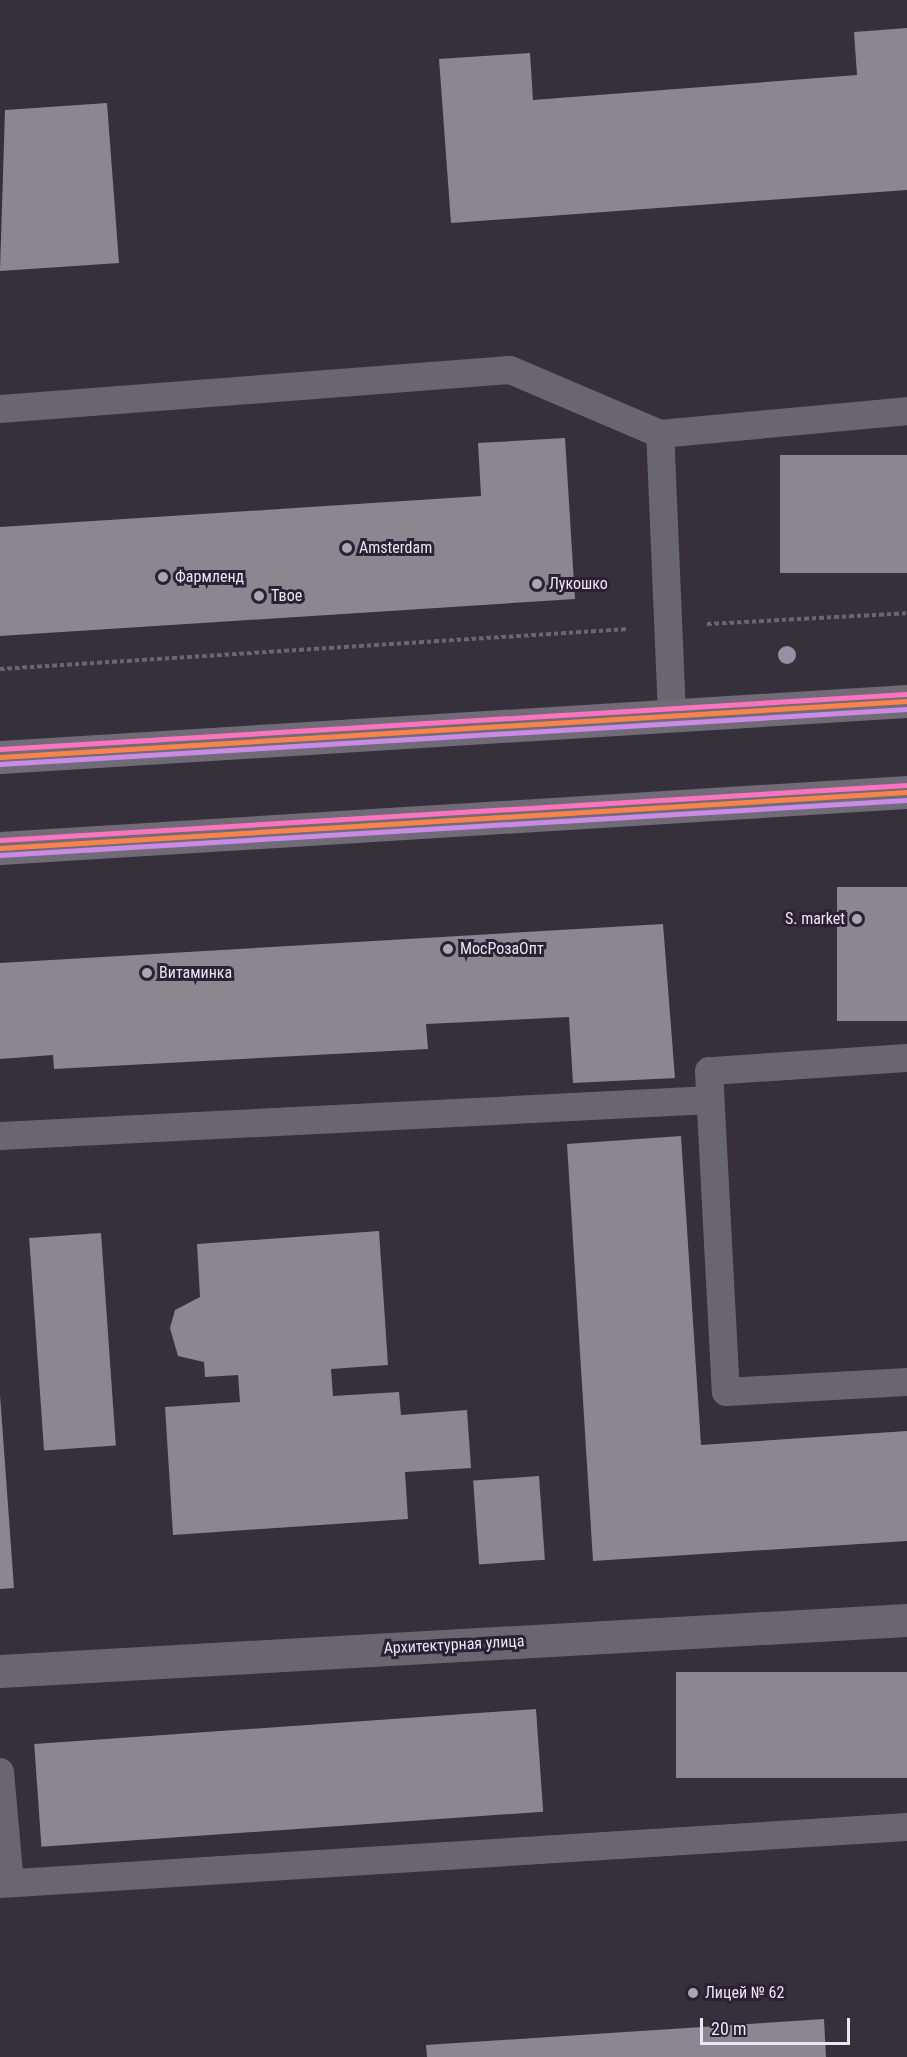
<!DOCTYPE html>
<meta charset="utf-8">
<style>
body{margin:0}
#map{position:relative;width:907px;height:2057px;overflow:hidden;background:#35303a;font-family:"Roboto Condensed",sans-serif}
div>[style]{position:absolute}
.building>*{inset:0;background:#8b8690;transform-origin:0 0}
.path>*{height:4px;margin-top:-2px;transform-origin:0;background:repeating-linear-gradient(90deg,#6a666e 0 4.5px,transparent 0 7.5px)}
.service>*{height:28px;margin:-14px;padding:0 14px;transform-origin:14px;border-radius:14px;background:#6a666f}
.minor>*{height:33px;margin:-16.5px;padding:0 16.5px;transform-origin:16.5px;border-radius:16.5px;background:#6a666f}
.secondary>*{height:33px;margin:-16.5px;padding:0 16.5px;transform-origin:16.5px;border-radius:16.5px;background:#706b76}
.bus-1>*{height:4.5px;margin:-2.25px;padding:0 2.25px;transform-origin:2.25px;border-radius:2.25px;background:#f8844c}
.bus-2>*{height:4.5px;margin:-2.25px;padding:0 2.25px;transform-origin:2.25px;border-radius:2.25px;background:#ca8be6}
.bus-3>*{height:4.5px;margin:-2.25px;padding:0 2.25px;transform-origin:2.25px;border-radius:2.25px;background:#fc73be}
.trees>*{width:18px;height:18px;margin:-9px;border-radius:50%;background:#998fa5}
.dots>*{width:16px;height:16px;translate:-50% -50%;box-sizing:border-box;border:3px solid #2b2135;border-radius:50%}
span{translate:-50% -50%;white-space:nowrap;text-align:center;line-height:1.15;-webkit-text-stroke:6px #2b2135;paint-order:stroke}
.poi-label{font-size:16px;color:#ebe5f2}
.left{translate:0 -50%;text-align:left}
.right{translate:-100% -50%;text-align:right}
.street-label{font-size:16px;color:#ebe5f2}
.scale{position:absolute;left:700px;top:2018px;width:150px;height:27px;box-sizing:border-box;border:3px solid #ebe5f2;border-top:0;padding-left:8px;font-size:18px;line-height:21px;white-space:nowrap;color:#ebe5f2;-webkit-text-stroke:4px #2b2135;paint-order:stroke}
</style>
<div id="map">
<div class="building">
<i style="clip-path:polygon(907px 28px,907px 190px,451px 223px,439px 59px,530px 53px,533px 100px,857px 75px,854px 32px)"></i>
<i style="clip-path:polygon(107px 103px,119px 263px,0 271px,5px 110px)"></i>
<i style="clip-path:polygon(565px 438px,575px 599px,0 636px,0 527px,481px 496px,478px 443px)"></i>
<i style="left:907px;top:455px;width:118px;height:127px;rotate:90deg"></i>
<i style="left:907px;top:887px;width:134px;height:70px;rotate:90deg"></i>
<i style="clip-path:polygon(663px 924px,675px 1078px,573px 1083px,569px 1017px,426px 1024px,428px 1049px,54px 1069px,53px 1055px,0 1059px,0 963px)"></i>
<i style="clip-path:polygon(681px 1136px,701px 1445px,907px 1431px,907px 1541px,593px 1561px,567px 1144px)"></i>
<i style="clip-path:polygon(379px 1231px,388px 1365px,331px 1369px,333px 1396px,399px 1392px,401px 1415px,467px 1410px,471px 1468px,405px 1472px,408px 1519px,173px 1535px,165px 1407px,240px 1402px,238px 1375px,205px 1377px,204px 1362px,178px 1356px,170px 1328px,175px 1310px,200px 1297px,197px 1244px)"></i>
<i style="left:101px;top:1233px;width:213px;height:72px;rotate:86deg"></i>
<i style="clip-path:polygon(0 1395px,14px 1588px,0 1589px)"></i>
<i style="left:539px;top:1476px;width:84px;height:66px;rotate:86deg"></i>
<i style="left:907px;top:1672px;width:106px;height:231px;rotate:90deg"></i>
<i style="left:536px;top:1709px;width:103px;height:503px;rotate:86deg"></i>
<i style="clip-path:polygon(824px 2019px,826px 2057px,427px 2057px,426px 2045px)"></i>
</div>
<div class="path">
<i style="left:707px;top:624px;width:200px;rotate:-3.1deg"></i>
<i style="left:0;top:669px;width:629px;rotate:-3.64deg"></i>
</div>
<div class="service">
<i style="left:0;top:409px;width:511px;rotate:-4.37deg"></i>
<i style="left:510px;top:370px;width:163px;rotate:23.1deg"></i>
<i style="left:672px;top:715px;width:281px;rotate:-92.4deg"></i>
<i style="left:660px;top:434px;width:248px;rotate:-5.3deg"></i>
<i style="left:907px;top:1058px;width:198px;rotate:176.2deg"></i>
<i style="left:709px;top:1071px;width:321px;rotate:87deg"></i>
<i style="left:726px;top:1392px;width:181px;rotate:-3.2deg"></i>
<i style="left:0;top:1136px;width:711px;rotate:-2.9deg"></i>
<i style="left:0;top:1772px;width:111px;rotate:84.9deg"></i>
<i style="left:0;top:1884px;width:909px;rotate:-3.6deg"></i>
</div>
<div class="minor">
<i style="left:0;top:1671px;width:908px;rotate:-3.22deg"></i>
</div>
<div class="secondary">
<i style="left:0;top:757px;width:909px;rotate:-3.53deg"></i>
<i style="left:0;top:848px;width:909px;rotate:-3.53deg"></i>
</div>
<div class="bus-1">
<i style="left:0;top:757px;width:909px;rotate:-3.53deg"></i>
<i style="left:0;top:848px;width:909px;rotate:-3.53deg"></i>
</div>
<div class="bus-2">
<i style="left:0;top:764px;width:909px;rotate:-3.47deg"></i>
<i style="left:0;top:855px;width:909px;rotate:-3.47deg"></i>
</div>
<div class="bus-3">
<i style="left:0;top:749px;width:909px;rotate:-3.47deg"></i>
<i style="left:0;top:840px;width:909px;rotate:-3.47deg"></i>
</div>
<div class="trees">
<i style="left:787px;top:655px"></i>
</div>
<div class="dots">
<i style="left:347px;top:548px;background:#aba6b2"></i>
<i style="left:163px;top:577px;background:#aba6b2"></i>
<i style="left:537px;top:584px;background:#aba6b2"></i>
<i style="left:259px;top:596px;background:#aba6b2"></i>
<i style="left:857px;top:919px;background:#aba6b2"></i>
<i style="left:448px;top:949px;background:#aba6b2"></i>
<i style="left:147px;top:973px;background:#aba6b2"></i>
<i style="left:693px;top:1993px;background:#aba6b2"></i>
</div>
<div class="poi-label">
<span class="left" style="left:359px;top:548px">Amsterdam</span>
<span class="left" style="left:175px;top:577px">Фармленд</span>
<span class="left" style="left:549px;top:584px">Лукошко</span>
<span class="left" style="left:271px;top:596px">Твое</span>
<span class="right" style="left:845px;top:919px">S. market</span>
<span class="left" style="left:460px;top:949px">МосРозаОпт</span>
<span class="left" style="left:159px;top:973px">Витаминка</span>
<span class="left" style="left:705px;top:1993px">Лицей № 62</span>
</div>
<div class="street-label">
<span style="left:454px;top:1645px;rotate:-3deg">Архитектурная улица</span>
</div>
<div class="scale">20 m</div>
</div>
